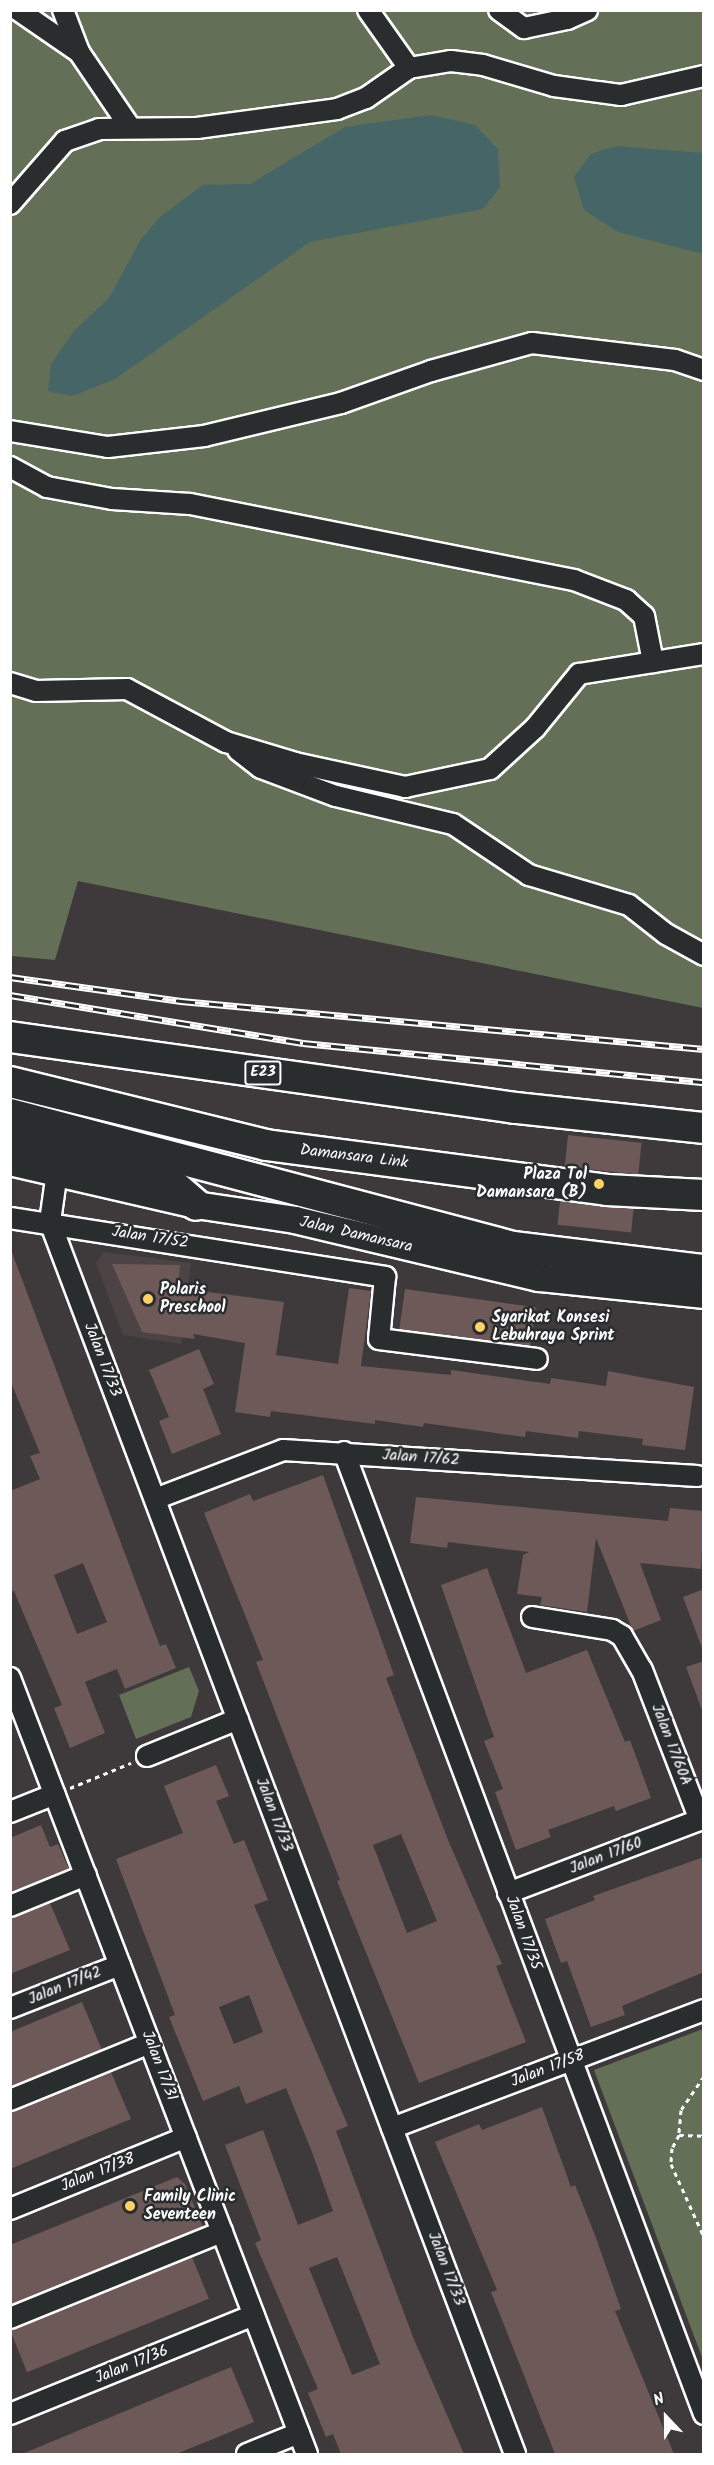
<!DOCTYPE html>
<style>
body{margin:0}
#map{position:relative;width:714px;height:2465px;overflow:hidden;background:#3e3a3b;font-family:Kalam,sans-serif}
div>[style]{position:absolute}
.built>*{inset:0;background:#4c4344}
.green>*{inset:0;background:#636f56}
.water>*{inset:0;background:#466567}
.building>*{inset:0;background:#6c5958;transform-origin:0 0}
.path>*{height:3px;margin-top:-1.5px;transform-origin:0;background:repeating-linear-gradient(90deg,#fff 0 4.5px,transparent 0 9px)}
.roads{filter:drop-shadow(2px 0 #fff) drop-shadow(-2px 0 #fff) drop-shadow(0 2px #fff) drop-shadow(0 -2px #fff)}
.minor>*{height:20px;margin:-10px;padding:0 10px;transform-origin:10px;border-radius:10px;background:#2a2d2e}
.major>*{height:26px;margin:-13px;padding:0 13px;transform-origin:13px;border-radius:13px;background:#2a2d2e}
.highway>*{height:30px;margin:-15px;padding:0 15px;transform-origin:15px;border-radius:15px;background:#2a2d2e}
.rail>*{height:7px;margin-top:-3.5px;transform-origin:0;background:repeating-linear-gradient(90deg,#2a2d2e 0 14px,#fff 0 28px);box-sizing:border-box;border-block:2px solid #fff}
.dots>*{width:16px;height:16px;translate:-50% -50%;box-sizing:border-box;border:3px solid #2a2d2e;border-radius:50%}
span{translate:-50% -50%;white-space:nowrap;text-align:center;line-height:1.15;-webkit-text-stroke:5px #2a2d2e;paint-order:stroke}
.shield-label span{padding:2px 4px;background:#2a2d2e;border:2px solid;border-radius:4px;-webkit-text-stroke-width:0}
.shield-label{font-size:15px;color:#fff;font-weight:700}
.street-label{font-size:16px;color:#fff}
.poi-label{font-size:16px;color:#fff;font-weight:700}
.right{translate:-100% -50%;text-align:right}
.left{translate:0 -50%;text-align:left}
.frame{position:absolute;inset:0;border:12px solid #fff;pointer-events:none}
.north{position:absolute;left:636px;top:2387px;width:60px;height:60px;-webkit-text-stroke:4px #2a2d2e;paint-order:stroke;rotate:338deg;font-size:16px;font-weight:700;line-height:24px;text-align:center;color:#fff}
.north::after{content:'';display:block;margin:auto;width:21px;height:27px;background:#fff;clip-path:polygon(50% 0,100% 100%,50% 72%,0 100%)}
</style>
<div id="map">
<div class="built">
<i style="clip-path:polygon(104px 1252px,191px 1263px,181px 1344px,123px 1335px,96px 1263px)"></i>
</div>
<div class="green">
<i style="clip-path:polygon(11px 11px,703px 11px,703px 1008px,78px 881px,55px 960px,11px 956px)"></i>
<i style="clip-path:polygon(189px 1667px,199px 1691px,191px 1717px,136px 1739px,119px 1695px)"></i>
<i style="clip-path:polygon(703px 2029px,703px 2360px,594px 2070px)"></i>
</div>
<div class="water">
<i style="clip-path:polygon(431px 115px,475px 125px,498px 149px,500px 187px,483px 209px,310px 242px,115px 379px,72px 396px,48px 391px,51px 364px,74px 331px,109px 298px,141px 239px,161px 216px,203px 185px,250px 184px,345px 127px)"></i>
<i style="clip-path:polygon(616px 146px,703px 153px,703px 254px,618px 232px,584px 210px,574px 177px,591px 154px)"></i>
</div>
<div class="building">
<i style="left:568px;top:1135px;width:74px;height:32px;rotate:6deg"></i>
<i style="left:560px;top:1201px;width:74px;height:24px;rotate:6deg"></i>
<i style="clip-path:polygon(evenodd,11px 1250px,139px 1591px,160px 1646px,166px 1644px,176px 1668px,125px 1689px,117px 1669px,85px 1682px,105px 1733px,70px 1748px,54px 1708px,62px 1705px,14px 1591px,10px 1592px,10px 1491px,40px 1479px,30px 1456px,40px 1453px,10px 1380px,11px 1250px,83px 1563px,107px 1622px,77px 1634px,54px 1575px,83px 1563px)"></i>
<i style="clip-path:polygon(112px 1264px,180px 1265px,178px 1288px,284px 1302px,276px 1355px,338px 1364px,349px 1288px,371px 1291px,361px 1366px,451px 1375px,451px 1370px,550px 1384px,551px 1378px,606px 1386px,608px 1371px,694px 1387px,685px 1450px,642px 1445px,643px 1439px,579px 1431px,578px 1438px,526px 1431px,525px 1437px,424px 1423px,423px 1427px,375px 1420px,375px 1424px,271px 1411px,270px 1417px,235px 1412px,245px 1343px,193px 1334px,195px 1339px,142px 1332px)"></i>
<i style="left:405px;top:1289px;width:132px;height:41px;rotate:8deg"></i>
<i style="clip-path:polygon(199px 1349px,214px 1384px,203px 1389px,221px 1434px,172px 1454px,159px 1421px,169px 1417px,149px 1370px)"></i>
<i style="clip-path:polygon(evenodd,323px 1475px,394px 1675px,386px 1678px,448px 1840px,502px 1964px,496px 1966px,526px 2042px,419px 2083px,337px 1881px,340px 1880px,256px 1662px,263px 1660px,204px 1513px,250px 1494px,253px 1501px,323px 1475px,401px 1834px,437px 1921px,407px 1933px,373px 1845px,401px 1834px)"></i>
<i style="clip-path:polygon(416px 1497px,668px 1521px,670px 1508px,704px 1511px,701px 1569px,640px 1563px,661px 1620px,633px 1631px,596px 1538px,587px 1612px,540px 1605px,542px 1597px,517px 1594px,523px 1555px,529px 1552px,448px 1542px,447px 1548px,410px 1543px)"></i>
<i style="clip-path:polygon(487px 1568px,526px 1673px,587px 1650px,625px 1742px,630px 1740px,651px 1798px,616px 1811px,614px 1806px,548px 1830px,551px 1837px,516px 1850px,495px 1792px,503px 1789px,484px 1741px,494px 1737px,441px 1585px)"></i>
<i style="clip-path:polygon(704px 1589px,704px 1648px,702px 1648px,683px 1597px)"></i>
<i style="clip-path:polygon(704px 1661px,704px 1710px,702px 1710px,686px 1667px)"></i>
<i style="clip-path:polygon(evenodd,216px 1765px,229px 1796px,216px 1801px,234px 1844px,244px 1840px,268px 1900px,254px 1905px,348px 2126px,336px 2131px,413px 2337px,464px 2454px,341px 2454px,333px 2434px,326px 2437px,308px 2393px,318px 2389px,255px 2243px,261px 2240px,225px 2145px,263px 2130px,298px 2225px,333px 2211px,312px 2152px,286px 2088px,246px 2104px,239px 2086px,203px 2101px,169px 2017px,175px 2015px,116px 1859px,183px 1833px,164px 1786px,216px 1765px,249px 1995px,263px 2032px,234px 2044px,219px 2007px,249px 1995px,216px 1765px,337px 2257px,380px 2364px,352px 2375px,309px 2268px,337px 2257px)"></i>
<i style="clip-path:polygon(41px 1825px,50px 1847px,58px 1844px,69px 1869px,10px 1893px,10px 1838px)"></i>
<i style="clip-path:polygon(704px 1857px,704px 1972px,622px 2006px,625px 2015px,591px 2027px,567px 1961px,561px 1963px,545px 1919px,595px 1900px,593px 1896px)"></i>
<i style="clip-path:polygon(50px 1903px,70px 1950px,10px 1974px,10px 1918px)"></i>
<i style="clip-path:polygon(82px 2002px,102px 2050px,10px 2087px,10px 2032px)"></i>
<i style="clip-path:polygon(111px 2072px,131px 2119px,10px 2169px,10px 2112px)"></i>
<i style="clip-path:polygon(542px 2107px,571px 2187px,575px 2185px,596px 2238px,621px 2309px,615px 2311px,674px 2454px,555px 2454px,491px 2292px,497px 2290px,435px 2142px,479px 2124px,482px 2130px)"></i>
<i style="clip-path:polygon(177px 2177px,185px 2184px,203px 2227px,10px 2305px,10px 2245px)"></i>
<i style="left:192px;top:2257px;width:45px;height:196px;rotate:68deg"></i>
<i style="clip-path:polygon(231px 2367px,254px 2422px,218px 2437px,176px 2454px,22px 2454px)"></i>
</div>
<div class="path">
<i style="left:70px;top:1788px;width:66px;rotate:-22.3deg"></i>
<i style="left:704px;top:2076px;width:41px;rotate:124.1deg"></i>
<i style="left:681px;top:2110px;width:25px;rotate:95deg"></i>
<i style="left:679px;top:2135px;width:15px;rotate:118deg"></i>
<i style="left:672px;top:2148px;width:16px;rotate:94deg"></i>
<i style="left:671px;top:2164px;width:80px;rotate:65.7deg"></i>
<i style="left:679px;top:2135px;width:25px;rotate:2deg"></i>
</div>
<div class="roads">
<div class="minor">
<i style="left:18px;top:10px;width:74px;rotate:34.5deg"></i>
<i style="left:63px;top:10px;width:45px;rotate:69.1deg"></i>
<i style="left:79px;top:52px;width:91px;rotate:55.8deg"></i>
<i style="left:368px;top:10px;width:71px;rotate:54.7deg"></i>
<i style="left:499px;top:10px;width:31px;rotate:36deg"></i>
<i style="left:524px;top:28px;width:44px;rotate:-11.8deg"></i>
<i style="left:567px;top:19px;width:22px;rotate:-24deg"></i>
<i style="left:10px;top:204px;width:84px;rotate:-48.9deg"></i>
<i style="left:65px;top:141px;width:36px;rotate:-19deg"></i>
<i style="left:99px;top:129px;width:98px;rotate:-0.6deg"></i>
<i style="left:197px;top:128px;width:141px;rotate:-7.7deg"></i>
<i style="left:337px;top:109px;width:31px;rotate:-21deg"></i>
<i style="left:366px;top:98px;width:52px;rotate:-34.9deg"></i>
<i style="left:409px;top:68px;width:43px;rotate:-9.5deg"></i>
<i style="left:451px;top:61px;width:32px;rotate:7deg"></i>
<i style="left:483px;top:65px;width:74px;rotate:16.5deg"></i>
<i style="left:554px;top:86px;width:68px;rotate:7.7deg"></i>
<i style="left:621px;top:95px;width:85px;rotate:-12.9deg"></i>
<i style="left:10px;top:431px;width:99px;rotate:9.3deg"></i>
<i style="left:108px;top:447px;width:97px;rotate:-6.5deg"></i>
<i style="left:204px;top:436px;width:141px;rotate:-13.5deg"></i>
<i style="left:341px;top:403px;width:96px;rotate:-19.6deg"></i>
<i style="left:431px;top:371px;width:105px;rotate:-15.5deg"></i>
<i style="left:532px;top:343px;width:144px;rotate:6.8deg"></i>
<i style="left:675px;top:360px;width:31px;rotate:19deg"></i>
<i style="left:10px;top:467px;width:42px;rotate:28.4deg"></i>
<i style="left:47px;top:487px;width:66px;rotate:10.5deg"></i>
<i style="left:112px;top:499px;width:78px;rotate:3.7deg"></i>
<i style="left:190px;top:504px;width:391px;rotate:11.2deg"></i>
<i style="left:574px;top:580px;width:56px;rotate:21deg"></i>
<i style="left:626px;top:600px;width:24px;rotate:42deg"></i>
<i style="left:644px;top:616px;width:47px;rotate:78.9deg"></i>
<i style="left:10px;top:683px;width:27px;rotate:17deg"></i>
<i style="left:36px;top:691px;width:91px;rotate:-1.3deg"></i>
<i style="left:127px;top:689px;width:112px;rotate:28.2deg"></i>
<i style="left:226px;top:742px;width:72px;rotate:16.9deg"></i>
<i style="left:295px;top:763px;width:113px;rotate:12.3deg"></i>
<i style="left:405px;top:787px;width:87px;rotate:-12deg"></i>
<i style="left:490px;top:769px;width:61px;rotate:-42.3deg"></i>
<i style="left:535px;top:728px;width:70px;rotate:-50.8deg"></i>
<i style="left:579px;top:674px;width:127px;rotate:-9.1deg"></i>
<i style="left:238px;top:750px;width:29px;rotate:38deg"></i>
<i style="left:261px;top:768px;width:80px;rotate:20.5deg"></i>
<i style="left:336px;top:796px;width:120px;rotate:13.5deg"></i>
<i style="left:453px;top:824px;width:92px;rotate:33.9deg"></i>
<i style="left:529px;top:875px;width:104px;rotate:16.7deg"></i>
<i style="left:629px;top:905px;width:47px;rotate:38.1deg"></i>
<i style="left:666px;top:934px;width:43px;rotate:28.9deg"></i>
<i style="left:57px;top:1172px;width:50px;rotate:98deg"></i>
<i style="left:50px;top:1222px;width:1317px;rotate:69.32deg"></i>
<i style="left:10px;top:1218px;width:380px;rotate:8.9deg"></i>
<i style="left:385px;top:1277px;width:62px;rotate:95.5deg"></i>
<i style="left:379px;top:1339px;width:159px;rotate:7.2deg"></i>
<i style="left:344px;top:1452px;width:1027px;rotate:69.48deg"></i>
<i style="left:155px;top:1499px;width:137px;rotate:-20.9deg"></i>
<i style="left:283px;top:1450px;width:415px;rotate:3.6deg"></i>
<i style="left:532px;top:1617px;width:81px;rotate:9.2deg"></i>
<i style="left:612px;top:1630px;width:12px;rotate:31deg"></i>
<i style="left:622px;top:1636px;width:39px;rotate:60deg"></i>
<i style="left:642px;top:1670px;width:161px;rotate:68.9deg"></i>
<i style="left:10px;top:1678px;width:831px;rotate:69.06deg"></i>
<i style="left:147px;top:1756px;width:98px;rotate:-22.1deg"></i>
<i style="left:10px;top:1812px;width:48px;rotate:-21.8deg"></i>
<i style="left:508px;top:1893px;width:210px;rotate:-20.9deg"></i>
<i style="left:10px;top:1906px;width:82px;rotate:-22.2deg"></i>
<i style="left:10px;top:2008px;width:118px;rotate:-21.4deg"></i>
<i style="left:10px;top:2100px;width:151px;rotate:-22.2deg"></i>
<i style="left:392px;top:2128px;width:334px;rotate:-20.7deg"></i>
<i style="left:10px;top:2209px;width:190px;rotate:-22.2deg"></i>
<i style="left:10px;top:2318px;width:229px;rotate:-22.1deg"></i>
<i style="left:10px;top:2414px;width:263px;rotate:-22.1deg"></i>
<i style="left:247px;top:2454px;width:56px;rotate:-22deg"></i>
</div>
<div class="major">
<i style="left:10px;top:1162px;width:191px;rotate:13deg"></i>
<i style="left:196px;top:1205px;width:100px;rotate:8.6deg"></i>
<i style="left:295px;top:1220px;width:251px;rotate:13.4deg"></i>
<i style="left:539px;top:1278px;width:166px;rotate:5.9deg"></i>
</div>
<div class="highway">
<i style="left:10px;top:1037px;width:511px;rotate:7.99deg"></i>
<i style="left:516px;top:1108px;width:189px;rotate:6.1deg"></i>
<i style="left:10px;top:1082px;width:264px;rotate:13.8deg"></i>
<i style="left:266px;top:1145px;width:344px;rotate:7.5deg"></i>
<i style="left:607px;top:1190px;width:97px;rotate:3deg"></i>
<i style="left:10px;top:1114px;width:520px;rotate:14.81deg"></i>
<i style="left:513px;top:1247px;width:192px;rotate:6.9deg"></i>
<i style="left:10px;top:1135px;width:168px;rotate:16.6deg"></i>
<i style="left:171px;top:1183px;width:33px;rotate:41deg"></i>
</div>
</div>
<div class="rail">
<i style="left:10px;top:977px;width:173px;rotate:8deg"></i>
<i style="left:181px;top:1001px;width:525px;rotate:5.24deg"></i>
<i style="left:10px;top:995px;width:297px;rotate:9.3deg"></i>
<i style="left:303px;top:1043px;width:403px;rotate:5.6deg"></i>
</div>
<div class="dots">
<i style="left:599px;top:1184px;background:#ffd166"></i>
<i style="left:148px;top:1299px;background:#ffd166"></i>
<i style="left:480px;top:1327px;background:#ffd166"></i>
<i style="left:130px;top:2206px;background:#ffd166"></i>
</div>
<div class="shield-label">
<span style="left:263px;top:1073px">E23</span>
</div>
<div class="street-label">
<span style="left:354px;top:1157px;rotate:7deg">Damansara Link</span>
<span style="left:356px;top:1235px;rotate:13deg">Jalan Damansara</span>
<span style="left:150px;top:1238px;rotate:9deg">Jalan 17/52</span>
<span style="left:102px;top:1360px;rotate:69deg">Jalan 17/33</span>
<span style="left:421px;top:1458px;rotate:4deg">Jalan 17/62</span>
<span style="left:671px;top:1745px;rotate:69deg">Jalan 17/60A</span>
<span style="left:274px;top:1815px;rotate:69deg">Jalan 17/33</span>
<span style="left:606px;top:1856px;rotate:-21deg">Jalan 17/60</span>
<span style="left:523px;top:1933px;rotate:70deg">Jalan 17/35</span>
<span style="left:65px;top:1986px;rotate:-22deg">Jalan 17/42</span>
<span style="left:159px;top:2066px;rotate:69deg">Jalan 17/31</span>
<span style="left:548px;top:2069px;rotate:-21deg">Jalan 17/58</span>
<span style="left:98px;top:2173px;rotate:-22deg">Jalan 17/38</span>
<span style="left:446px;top:2269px;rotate:69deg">Jalan 17/33</span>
<span style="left:132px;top:2365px;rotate:-22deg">Jalan 17/36</span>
</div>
<div class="poi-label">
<span class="right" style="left:587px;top:1184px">Plaza Tol<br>Damansara (B)</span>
<span class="left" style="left:160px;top:1299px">Polaris<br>Preschool</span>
<span class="left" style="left:492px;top:1327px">Syarikat Konsesi<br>Lebuhraya Sprint</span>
<span class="left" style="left:144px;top:2206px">Family Clinic<br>Seventeen</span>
</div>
<div class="frame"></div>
<div class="north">N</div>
</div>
